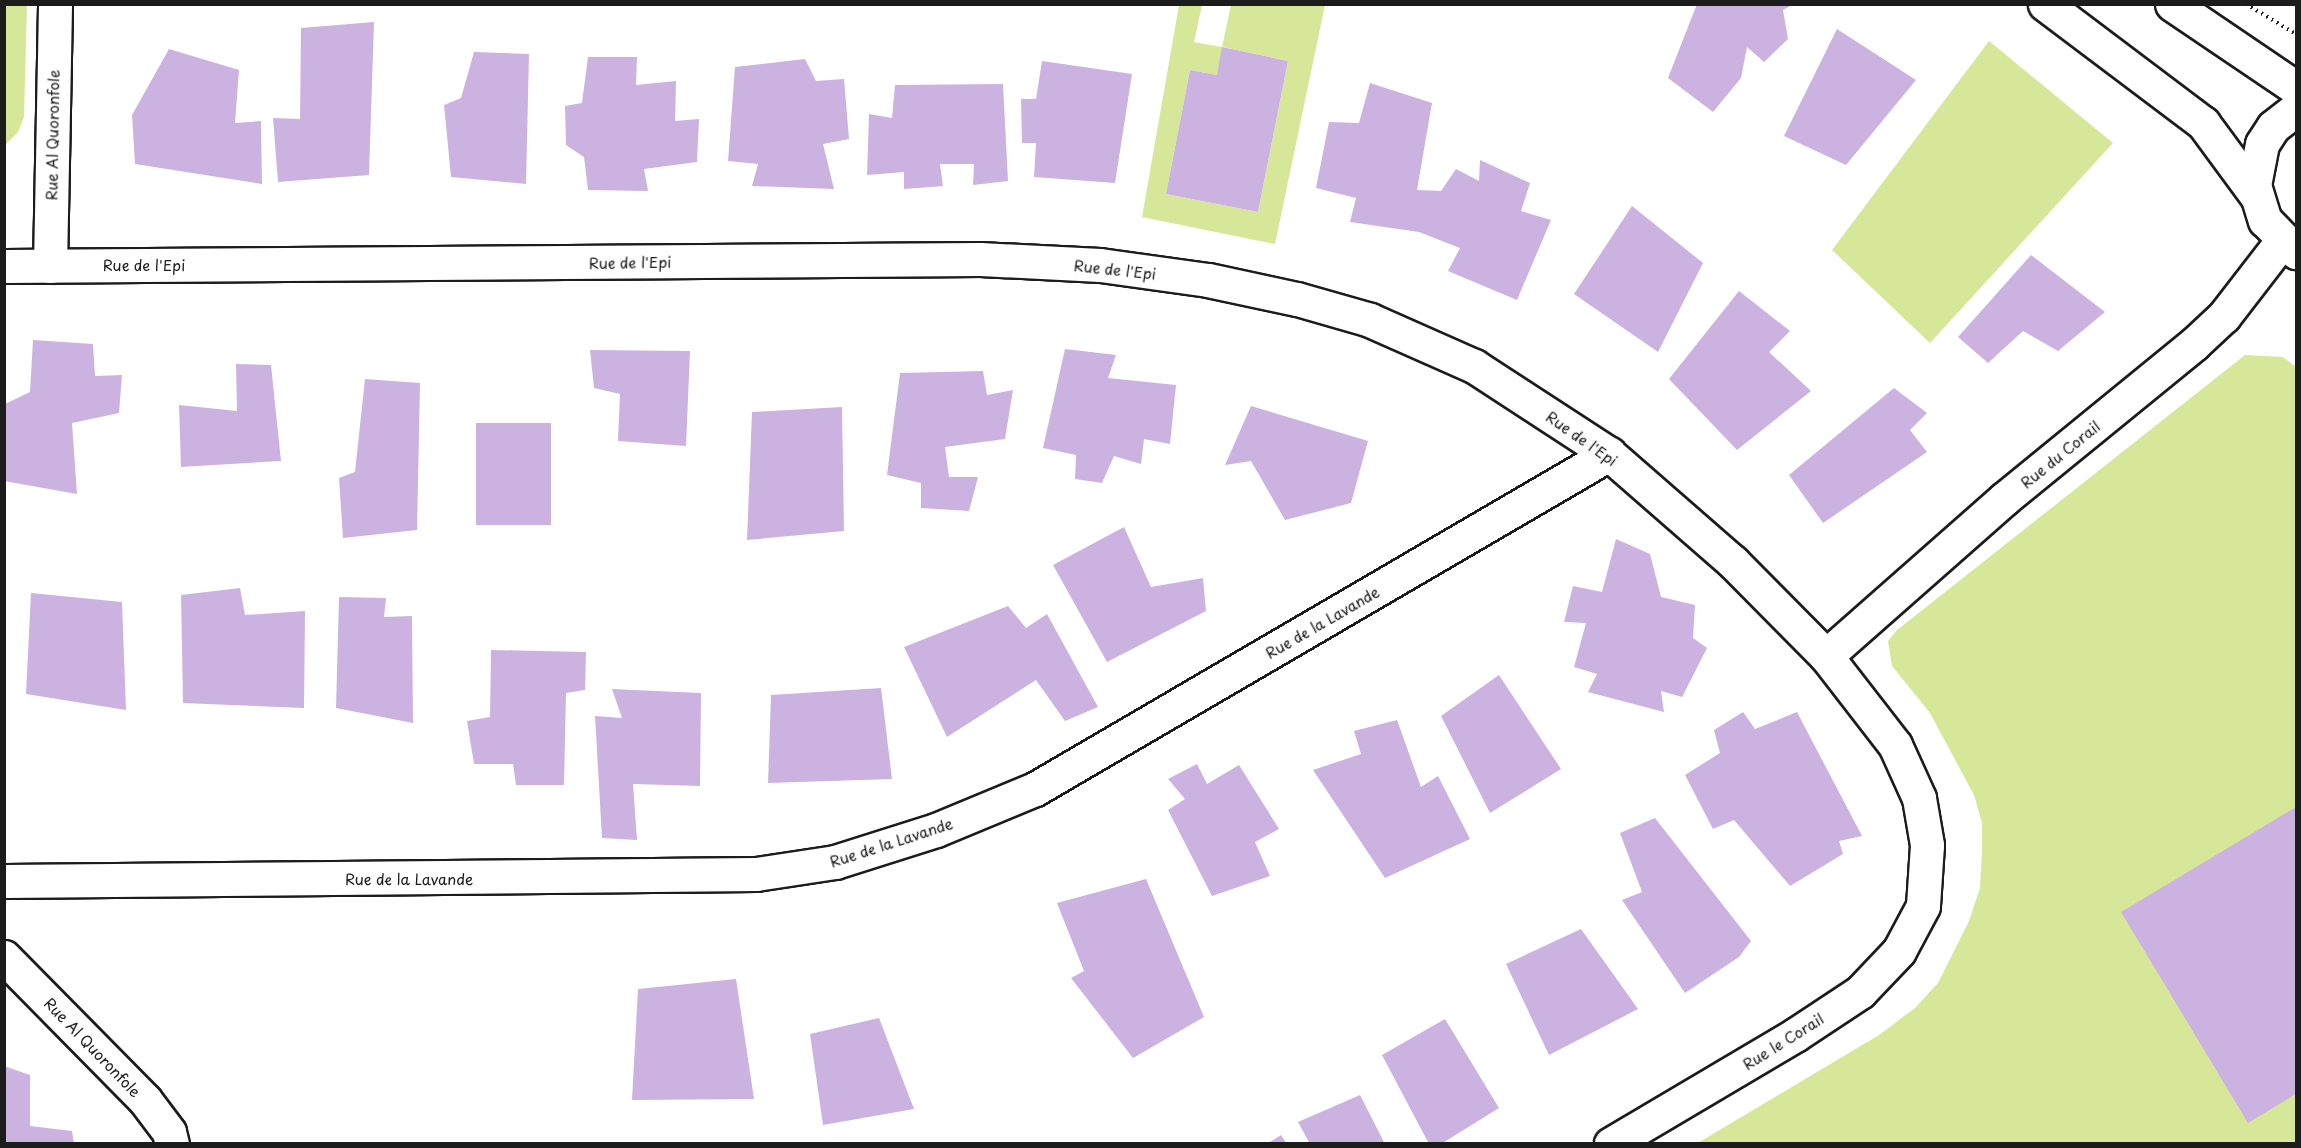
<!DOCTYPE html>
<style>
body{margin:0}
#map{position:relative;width:2301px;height:1148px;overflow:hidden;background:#fff;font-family:"Playpen Sans",sans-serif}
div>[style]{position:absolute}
.green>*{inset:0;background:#d7e79a}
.building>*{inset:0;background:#ccb2e1;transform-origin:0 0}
.path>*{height:4px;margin-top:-2px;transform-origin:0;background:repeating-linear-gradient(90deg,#1c1c1c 0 1.5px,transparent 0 6px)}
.roads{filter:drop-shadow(2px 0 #1c1c1c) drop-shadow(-2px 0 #1c1c1c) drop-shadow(0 2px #1c1c1c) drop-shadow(0 -2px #1c1c1c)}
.minor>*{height:33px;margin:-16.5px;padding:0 16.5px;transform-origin:16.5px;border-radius:16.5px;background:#fff}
.major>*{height:33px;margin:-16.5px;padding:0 16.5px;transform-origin:16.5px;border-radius:16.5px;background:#fff}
span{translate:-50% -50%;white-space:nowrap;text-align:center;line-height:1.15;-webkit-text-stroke:5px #fff;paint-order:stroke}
.street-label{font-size:15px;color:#1c1c1c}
.frame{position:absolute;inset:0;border:6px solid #1c1c1c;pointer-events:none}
</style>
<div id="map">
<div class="green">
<i style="clip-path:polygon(5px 4px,27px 5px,24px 117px,18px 132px,5px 145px)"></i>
<i style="clip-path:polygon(evenodd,1179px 5px,1202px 5px,1194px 42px,1222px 47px,1231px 5px,1325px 5px,1275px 244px,1142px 217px,1179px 5px,1223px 47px,1288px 61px,1258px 212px,1166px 194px,1190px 70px,1217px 75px,1223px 47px)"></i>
<i style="clip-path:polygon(1989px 41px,2113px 143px,1930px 343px,1832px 250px)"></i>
<i style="clip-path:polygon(2245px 355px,2283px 357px,2296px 367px,2296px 1143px,1696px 1144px,1879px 1035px,1915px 1008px,1938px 983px,1969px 921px,1980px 888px,1982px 851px,1982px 823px,1974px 795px,1930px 713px,1892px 666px,1888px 641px,1897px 630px)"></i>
</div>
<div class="building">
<i style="clip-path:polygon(1697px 4px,1794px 4px,1783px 10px,1788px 39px,1764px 62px,1747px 47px,1741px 78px,1713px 112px,1668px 78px)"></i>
<i style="clip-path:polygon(374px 22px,369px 175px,278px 182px,273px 118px,300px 119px,301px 28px)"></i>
<i style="clip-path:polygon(1837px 29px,1916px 80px,1846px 165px,1784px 136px)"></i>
<i style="clip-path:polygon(1222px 47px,1288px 61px,1258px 212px,1166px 194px,1190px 70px,1217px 75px)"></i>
<i style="clip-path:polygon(169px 49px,239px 70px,235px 123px,261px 121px,262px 184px,135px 164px,132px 115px)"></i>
<i style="clip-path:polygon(474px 52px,529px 54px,526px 184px,451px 177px,444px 105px,461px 98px)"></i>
<i style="clip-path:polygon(588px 57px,637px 57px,636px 85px,676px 81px,675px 121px,699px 119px,697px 162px,644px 169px,648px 191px,588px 190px,584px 157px,566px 145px,565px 106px,582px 103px)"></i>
<i style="clip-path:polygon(805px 59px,816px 81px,844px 79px,849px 139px,823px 144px,834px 189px,752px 186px,758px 164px,728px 161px,735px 67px)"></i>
<i style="clip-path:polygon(1042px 61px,1132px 74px,1115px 183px,1034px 177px,1036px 143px,1022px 143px,1021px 99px,1036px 99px)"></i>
<i style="clip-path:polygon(1370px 83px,1432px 103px,1417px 190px,1441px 191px,1456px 169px,1479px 181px,1480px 160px,1530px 183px,1521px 211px,1551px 220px,1517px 300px,1448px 271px,1460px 248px,1419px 232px,1350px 222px,1356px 198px,1316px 188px,1329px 122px,1359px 123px)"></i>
<i style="clip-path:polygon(1003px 84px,1008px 181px,973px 185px,974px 164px,940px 164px,943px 186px,904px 189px,904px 172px,867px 175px,869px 114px,892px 118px,895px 85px)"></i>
<i style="clip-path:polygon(1632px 206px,1703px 263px,1658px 352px,1574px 294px)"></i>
<i style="clip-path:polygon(2031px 255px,2105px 312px,2058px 351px,2023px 331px,1988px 363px,1958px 337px)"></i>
<i style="clip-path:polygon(1739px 291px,1790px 331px,1769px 352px,1811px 391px,1737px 450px,1669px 379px)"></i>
<i style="clip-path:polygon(33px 340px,93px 344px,95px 376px,122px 375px,119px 413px,72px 423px,77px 494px,4px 481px,5px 404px,30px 392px)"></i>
<i style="clip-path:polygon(1065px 349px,1116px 355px,1108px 378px,1176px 385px,1170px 444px,1144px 439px,1141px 464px,1114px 456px,1102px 483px,1075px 479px,1076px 455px,1043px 448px)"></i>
<i style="clip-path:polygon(590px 350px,690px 351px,686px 446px,618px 441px,620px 394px,594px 388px)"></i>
<i style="clip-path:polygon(236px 364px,271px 365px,281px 461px,181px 467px,179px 405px,237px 411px)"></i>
<i style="clip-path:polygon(983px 371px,987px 395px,1013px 390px,1005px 439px,945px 447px,949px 477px,978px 477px,969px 511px,921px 508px,921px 483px,887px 475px,900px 373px)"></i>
<i style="clip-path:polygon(365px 379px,420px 383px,417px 530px,343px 538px,339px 478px,355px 472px)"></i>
<i style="clip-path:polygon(1894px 388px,1927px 413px,1910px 430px,1927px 452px,1823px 523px,1789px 475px)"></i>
<i style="clip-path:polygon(1251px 406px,1368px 441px,1351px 503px,1285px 520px,1251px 461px,1225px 465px)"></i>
<i style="clip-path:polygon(842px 407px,844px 531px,747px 540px,752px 412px)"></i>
<i style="left:476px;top:423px;width:75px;height:102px"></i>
<i style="clip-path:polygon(1124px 527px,1151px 587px,1203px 578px,1206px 611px,1107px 662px,1053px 565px)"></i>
<i style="clip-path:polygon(1616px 539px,1650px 554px,1661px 597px,1695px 605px,1693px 638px,1707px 648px,1682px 697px,1661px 691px,1664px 712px,1588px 692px,1597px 674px,1574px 667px,1586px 623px,1564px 622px,1573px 586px,1602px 592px)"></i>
<i style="clip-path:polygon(240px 588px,245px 615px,305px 611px,304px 708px,183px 703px,181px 595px)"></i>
<i style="clip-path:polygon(31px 593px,122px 602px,126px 710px,26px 694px)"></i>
<i style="clip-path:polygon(339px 597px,386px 598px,384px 617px,412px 616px,413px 723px,336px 708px)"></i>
<i style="clip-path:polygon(1008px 606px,1026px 628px,1047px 614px,1098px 707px,1065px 721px,1036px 680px,947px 737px,904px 647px)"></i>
<i style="clip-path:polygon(491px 650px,586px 652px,585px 690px,566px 693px,564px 785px,516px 785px,513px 764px,474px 764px,467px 721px,490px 717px)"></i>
<i style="clip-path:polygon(1499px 675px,1561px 769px,1490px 813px,1441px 716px)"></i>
<i style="clip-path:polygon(881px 688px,892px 779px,768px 783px,771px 695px)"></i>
<i style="clip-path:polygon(612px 689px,701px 693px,700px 786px,633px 784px,637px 840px,602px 838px,595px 716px,622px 718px)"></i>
<i style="clip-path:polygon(1743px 712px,1755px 729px,1797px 712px,1862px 836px,1839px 841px,1843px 854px,1790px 886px,1734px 820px,1713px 829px,1685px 775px,1720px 753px,1714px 730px)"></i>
<i style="clip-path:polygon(1397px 720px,1421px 787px,1438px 776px,1470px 839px,1385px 878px,1313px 770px,1361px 754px,1354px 731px)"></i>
<i style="clip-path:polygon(1197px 764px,1207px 784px,1239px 765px,1279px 829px,1255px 842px,1270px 876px,1212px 896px,1168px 810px,1185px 799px,1168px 779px)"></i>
<i style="clip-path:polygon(2296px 807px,2296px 1094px,2248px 1123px,2121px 912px)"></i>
<i style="clip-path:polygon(1655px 818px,1751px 941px,1739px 957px,1685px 993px,1622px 900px,1642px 892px,1620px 833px)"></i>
<i style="clip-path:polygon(1146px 879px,1204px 1017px,1133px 1058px,1071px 978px,1084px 971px,1057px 903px)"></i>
<i style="clip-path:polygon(1581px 929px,1638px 1009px,1549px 1055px,1506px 964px)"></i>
<i style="clip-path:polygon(736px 979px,754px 1099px,632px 1100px,638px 989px)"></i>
<i style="clip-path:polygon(879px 1018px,914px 1109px,823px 1125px,810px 1034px)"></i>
<i style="clip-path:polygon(1445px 1019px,1499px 1108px,1441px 1144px,1429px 1144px,1382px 1055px)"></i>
<i style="clip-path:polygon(4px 1066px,30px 1075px,30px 1126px,72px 1131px,74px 1144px,4px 1144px)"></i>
<i style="clip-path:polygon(1360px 1095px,1385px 1144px,1310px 1144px,1298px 1122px)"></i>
<i style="clip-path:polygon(1281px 1135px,1287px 1144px,1267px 1144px)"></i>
</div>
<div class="path">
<i style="left:2246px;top:4px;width:58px;rotate:31deg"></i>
</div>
<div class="roads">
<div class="minor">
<i style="left:4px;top:266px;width:976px;rotate:-0.41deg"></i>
<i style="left:980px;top:259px;width:120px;rotate:2.9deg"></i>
<i style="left:1100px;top:265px;width:109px;rotate:7.9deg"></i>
<i style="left:1208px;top:280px;width:91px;rotate:12.1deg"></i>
<i style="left:1297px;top:299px;width:76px;rotate:16deg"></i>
<i style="left:1370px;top:320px;width:114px;rotate:23.9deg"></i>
<i style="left:1474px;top:366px;width:161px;rotate:33.1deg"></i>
<i style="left:1609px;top:454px;width:164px;rotate:41.1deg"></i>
<i style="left:1733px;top:562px;width:132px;rotate:45.3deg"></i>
<i style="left:1826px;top:656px;width:113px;rotate:52.2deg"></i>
<i style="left:1895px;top:745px;width:58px;rotate:65.6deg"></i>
<i style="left:1919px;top:798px;width:48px;rotate:80.3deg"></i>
<i style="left:1927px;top:845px;width:61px;rotate:93.8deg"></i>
<i style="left:1923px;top:906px;width:51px;rotate:118.1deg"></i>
<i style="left:1899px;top:951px;width:57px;rotate:133.6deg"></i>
<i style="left:1860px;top:992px;width:78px;rotate:146.5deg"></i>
<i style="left:1795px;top:1035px;width:214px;rotate:149.4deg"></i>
<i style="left:50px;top:266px;width:262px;rotate:-88.9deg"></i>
<i style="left:1826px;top:656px;width:237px;rotate:-41.4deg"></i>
<i style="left:2004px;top:499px;width:245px;rotate:-39.2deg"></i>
<i style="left:2194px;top:344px;width:41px;rotate:-43deg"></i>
<i style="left:2224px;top:316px;width:95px;rotate:-52.3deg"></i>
<i style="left:4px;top:881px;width:752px;rotate:-0.53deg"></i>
<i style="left:756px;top:874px;width:80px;rotate:-8.6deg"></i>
<i style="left:835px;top:862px;width:106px;rotate:-17.6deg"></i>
<i style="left:936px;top:830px;width:107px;rotate:-22.5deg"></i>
<i style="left:1035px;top:789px;width:665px;rotate:-30.27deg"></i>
<i style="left:4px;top:957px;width:201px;rotate:45.4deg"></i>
<i style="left:145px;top:1100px;width:40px;rotate:53deg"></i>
<i style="left:169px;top:1132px;width:12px;rotate:76deg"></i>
</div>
<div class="major">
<i style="left:2045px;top:4px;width:198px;rotate:37deg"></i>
<i style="left:2203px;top:123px;width:89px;rotate:53.6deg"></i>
<i style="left:2172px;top:4px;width:150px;rotate:34.1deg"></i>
<i style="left:2296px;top:109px;width:29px;rotate:142deg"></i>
<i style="left:2273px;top:127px;width:20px;rotate:123deg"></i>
<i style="left:2262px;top:144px;width:42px;rotate:101deg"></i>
<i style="left:2254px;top:185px;width:37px;rotate:73deg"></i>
<i style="left:2265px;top:220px;width:45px;rotate:45.9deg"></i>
</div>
</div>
<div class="street-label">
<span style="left:52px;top:135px;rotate:-89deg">Rue Al Quoronfole</span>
<span style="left:630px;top:262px;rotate:-1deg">Rue de l'Epi</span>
<span style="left:144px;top:265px">Rue de l'Epi</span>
<span style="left:1115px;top:269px;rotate:6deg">Rue de l'Epi</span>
<span style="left:1582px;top:438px;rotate:35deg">Rue de l'Epi</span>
<span style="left:2060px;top:454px;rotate:-39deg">Rue du Corail</span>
<span style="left:1322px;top:622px;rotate:-30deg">Rue de la Lavande</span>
<span style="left:891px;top:842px;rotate:-18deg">Rue de la Lavande</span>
<span style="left:409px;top:879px">Rue de la Lavande</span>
<span style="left:1783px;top:1041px;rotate:-32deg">Rue le Corail</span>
<span style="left:93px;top:1047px;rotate:46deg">Rue Al Quoronfole</span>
</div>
<div class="frame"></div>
</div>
